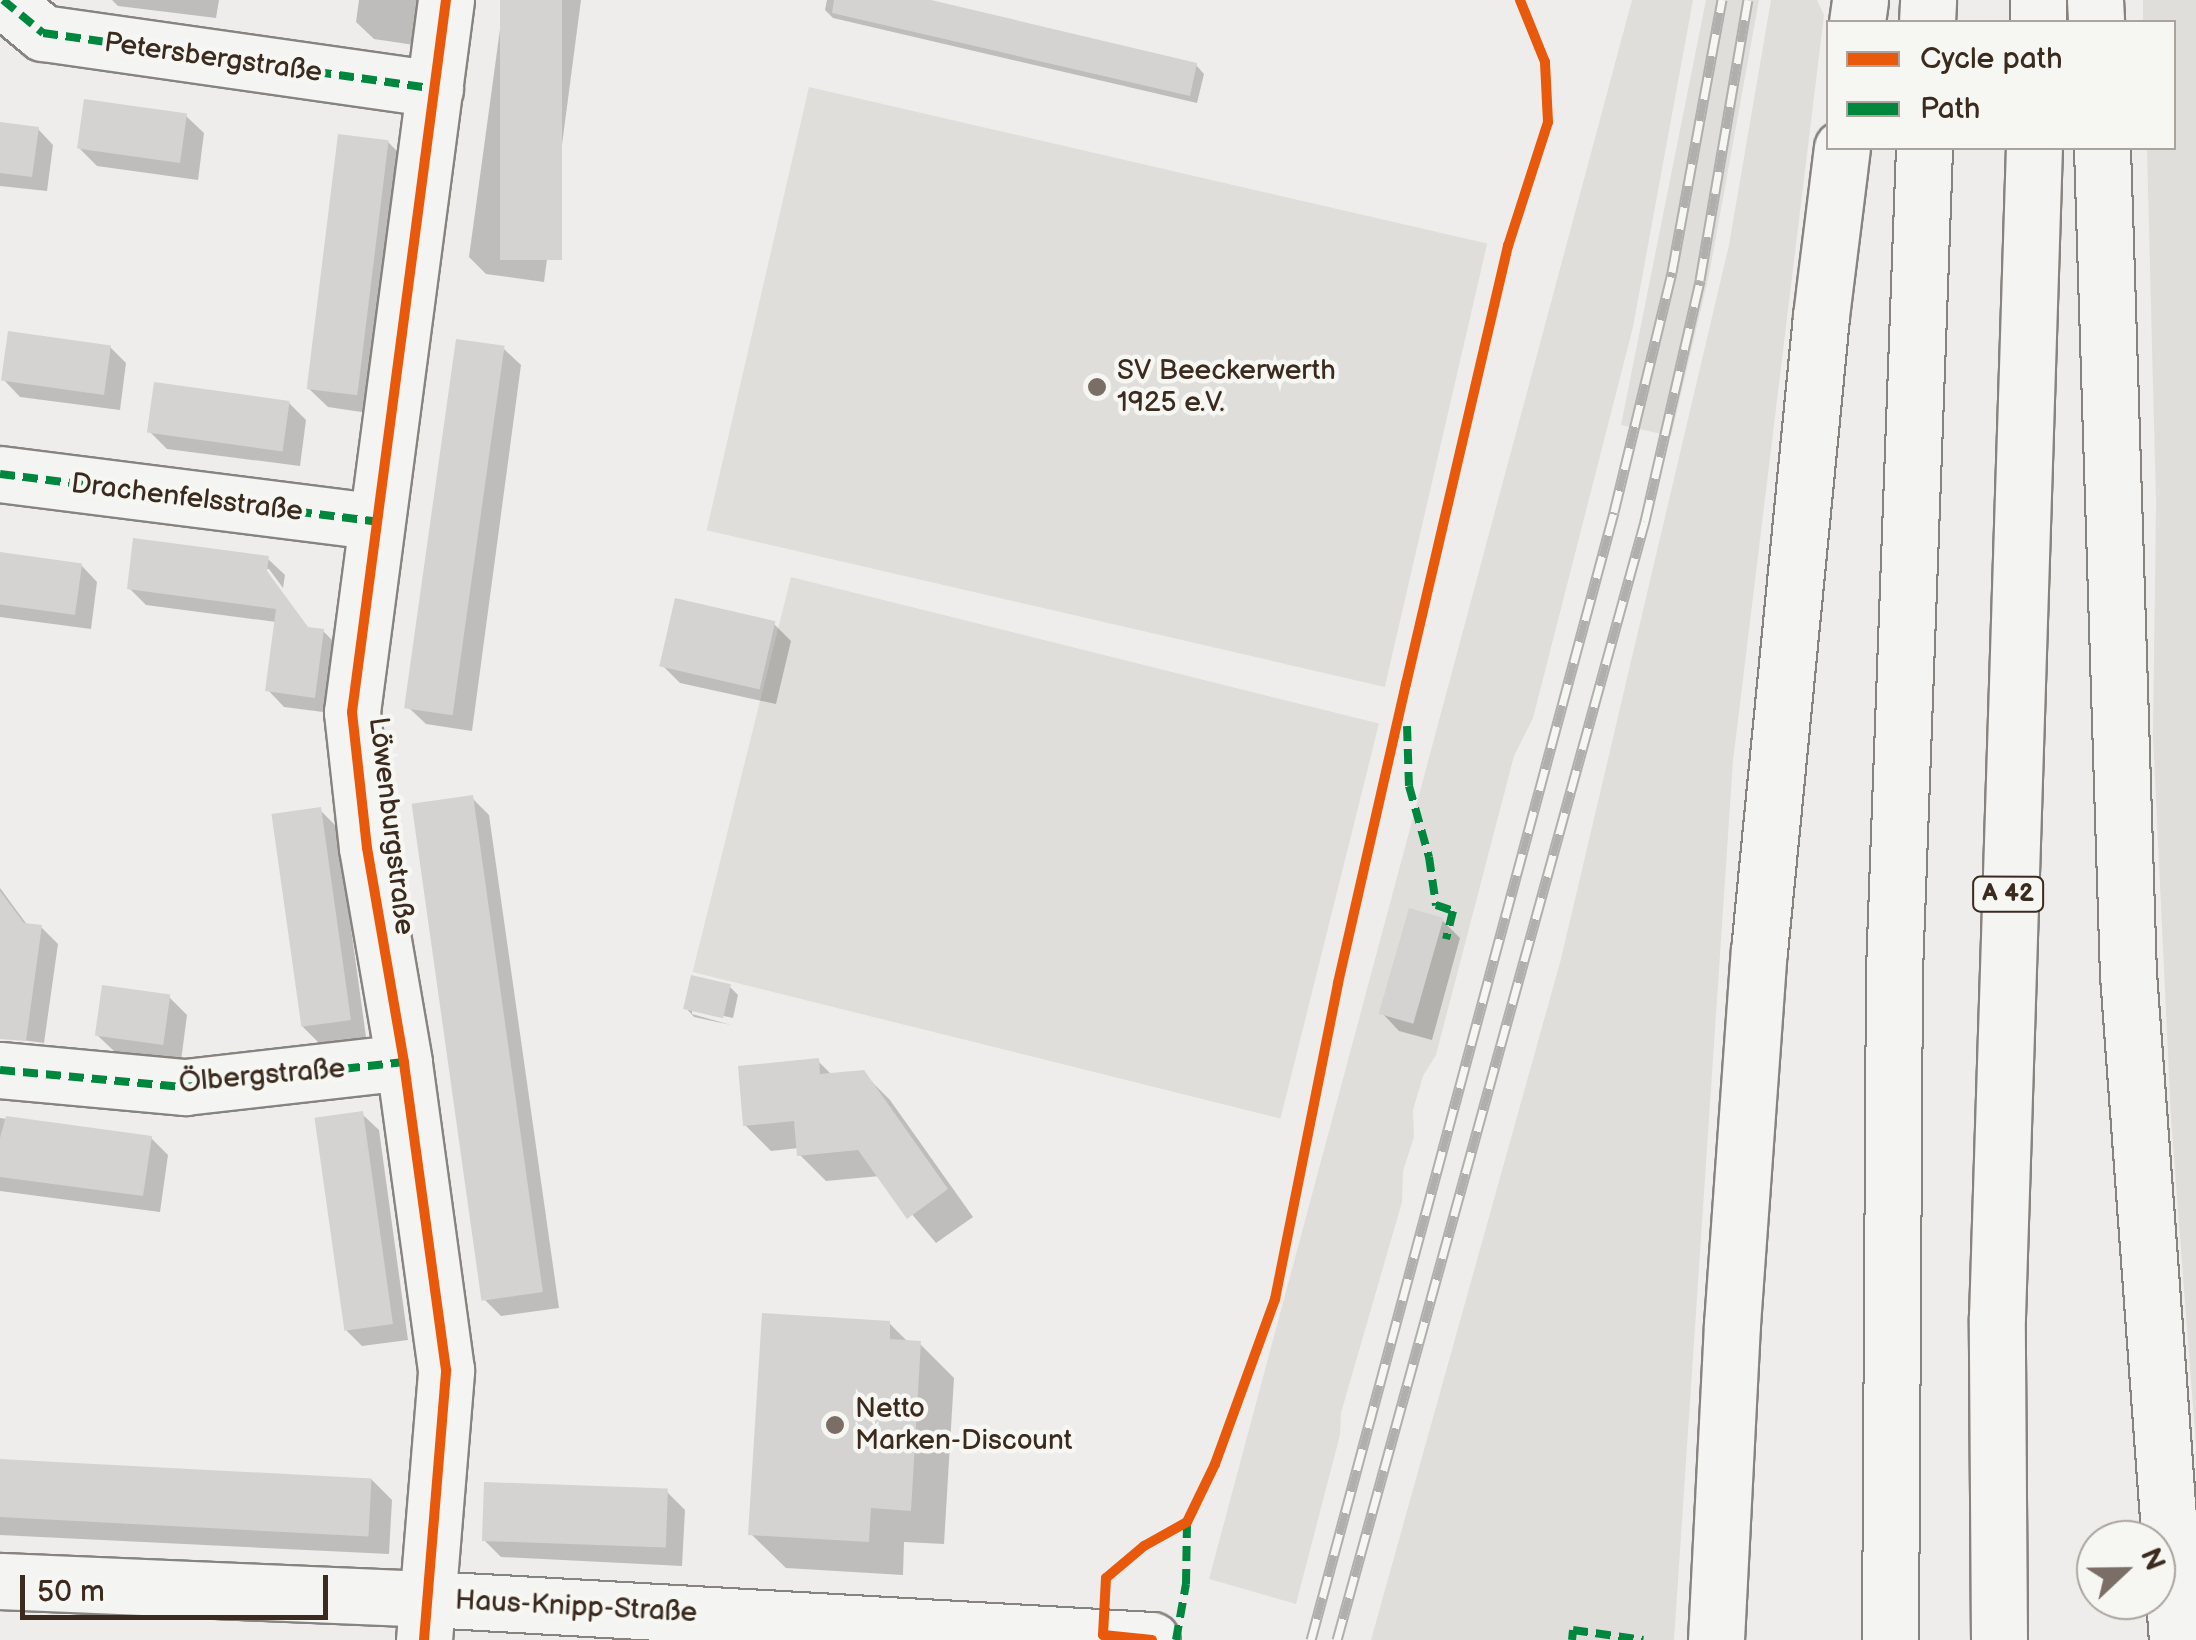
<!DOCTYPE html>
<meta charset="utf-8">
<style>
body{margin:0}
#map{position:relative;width:2196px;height:1640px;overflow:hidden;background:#eeedeb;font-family:"Balsamiq Sans",sans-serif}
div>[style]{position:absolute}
.built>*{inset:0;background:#e0deda;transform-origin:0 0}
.shadow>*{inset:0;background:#0003}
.building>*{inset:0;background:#d4d3d1;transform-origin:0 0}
.roads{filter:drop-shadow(2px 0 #87837f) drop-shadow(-2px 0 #87837f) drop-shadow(0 2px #87837f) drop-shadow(0 -2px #87837f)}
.minor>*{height:55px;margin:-27.5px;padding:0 27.5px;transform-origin:27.5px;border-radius:27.5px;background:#f4f4f2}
.highway>*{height:55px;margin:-27.5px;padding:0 27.5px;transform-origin:27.5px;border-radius:27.5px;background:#f4f4f2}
.rail>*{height:11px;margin-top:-5.5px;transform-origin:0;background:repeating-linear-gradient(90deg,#f6f6f2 0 22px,#b1afad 0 44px);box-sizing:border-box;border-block:2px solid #b1afad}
.quiet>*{height:8px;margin-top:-4px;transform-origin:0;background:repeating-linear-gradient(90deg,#00873e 0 15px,transparent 0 23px)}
.cycleway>*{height:10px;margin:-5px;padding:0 5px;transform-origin:5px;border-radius:5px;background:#e8590c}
.dots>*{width:28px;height:28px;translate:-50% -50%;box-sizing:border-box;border:5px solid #f6f6f2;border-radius:50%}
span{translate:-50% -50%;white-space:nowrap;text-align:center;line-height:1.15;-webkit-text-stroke:9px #f6f6f2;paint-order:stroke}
.shield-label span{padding:2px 8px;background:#f6f6f2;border:2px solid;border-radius:8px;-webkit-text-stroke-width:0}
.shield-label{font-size:25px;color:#3b2a1e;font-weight:700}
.street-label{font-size:28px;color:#3b2a1e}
.poi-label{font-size:28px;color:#3b2a1e}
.left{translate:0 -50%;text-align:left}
.legend{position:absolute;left:1826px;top:20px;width:350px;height:130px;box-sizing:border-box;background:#f6f6f2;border:2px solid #aba49d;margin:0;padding:12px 18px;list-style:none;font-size:30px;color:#3b2a1e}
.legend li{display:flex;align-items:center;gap:20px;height:50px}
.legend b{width:50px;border:2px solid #aba49d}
.north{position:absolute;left:2076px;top:1520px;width:100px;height:100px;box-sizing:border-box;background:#f6f6f2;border:2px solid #aba49d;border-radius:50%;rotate:68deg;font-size:28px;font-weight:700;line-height:40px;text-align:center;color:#3b2a1e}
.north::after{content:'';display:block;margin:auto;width:35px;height:45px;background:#7a6e66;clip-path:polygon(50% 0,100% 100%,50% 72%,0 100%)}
.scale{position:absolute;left:20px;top:1575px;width:308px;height:45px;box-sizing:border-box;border:5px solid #3b2a1e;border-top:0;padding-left:12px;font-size:30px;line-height:35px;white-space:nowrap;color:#3b2a1e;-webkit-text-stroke:8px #f6f6f2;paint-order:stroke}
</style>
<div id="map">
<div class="built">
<i style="clip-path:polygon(1632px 0,1693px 0,1633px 327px,1533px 718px,1514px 756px,1436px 1055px,1423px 1076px,1413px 1110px,1414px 1137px,1403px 1171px,1402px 1202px,1341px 1413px,1340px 1435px,1296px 1604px,1209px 1579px)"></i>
<i style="clip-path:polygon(1706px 0,1759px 0,1709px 275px,1671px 436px,1621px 425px)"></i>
<i style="clip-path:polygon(1771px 0,1817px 0,1824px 15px,1733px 761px,1674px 1640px,1371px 1640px,1561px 959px,1729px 245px)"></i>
<i style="clip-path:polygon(2143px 0,2196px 0,2196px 1447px,2171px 1118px,2153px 736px,2156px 503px,2147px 148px,2174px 148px,2174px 22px,2143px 22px)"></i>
<i style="left:809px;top:87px;width:696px;height:455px;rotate:13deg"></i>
<i style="left:791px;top:577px;width:606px;height:407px;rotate:14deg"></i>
</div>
<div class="shadow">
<i style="clip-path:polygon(112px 0,219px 0,216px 18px,118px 6px)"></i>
<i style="clip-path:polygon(359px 0,427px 0,421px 46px,374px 39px,356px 22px)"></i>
<i style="clip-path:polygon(504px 0,581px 0,544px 282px,486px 274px,469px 257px)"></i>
<i style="clip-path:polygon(827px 0,913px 0,1196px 65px,1204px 74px,1197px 103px,833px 18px,825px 10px)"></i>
<i style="clip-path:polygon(186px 116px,204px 133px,198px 180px,97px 166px,80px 149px)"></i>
<i style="clip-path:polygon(0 125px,38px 129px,53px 145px,47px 191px,0 186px)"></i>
<i style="clip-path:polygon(388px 142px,408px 162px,375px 414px,328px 407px,308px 388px)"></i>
<i style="clip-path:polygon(110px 347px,126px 363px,120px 410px,20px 397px,4px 380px)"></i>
<i style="clip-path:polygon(504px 349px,521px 365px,472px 731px,426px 724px,409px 708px)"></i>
<i style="clip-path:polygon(289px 403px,306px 420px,300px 466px,167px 449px,150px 432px)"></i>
<i style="clip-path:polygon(0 555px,81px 565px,97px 582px,91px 629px,0 617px)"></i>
<i style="clip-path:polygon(268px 559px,285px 575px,283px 588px,269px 569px,263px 569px,314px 638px,323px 631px,340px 648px,331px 713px,284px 707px,268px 690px,276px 622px,146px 605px,129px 588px)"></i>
<i style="clip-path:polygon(773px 623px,791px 641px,776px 704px,680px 683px,662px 665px)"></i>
<i style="clip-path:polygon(472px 798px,489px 815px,559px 1308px,501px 1316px,484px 1299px)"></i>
<i style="clip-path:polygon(320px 810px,337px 827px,366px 1037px,320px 1044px,303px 1027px)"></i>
<i style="clip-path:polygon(0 888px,28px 926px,41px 927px,58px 944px,44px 1043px,0 1037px)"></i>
<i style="clip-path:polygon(1442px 920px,1460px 938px,1432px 1040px,1399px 1031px,1382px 1013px)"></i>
<i style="clip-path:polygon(730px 987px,738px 995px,733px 1018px,692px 1009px,692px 1014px,731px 1025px,694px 1017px,686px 1008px)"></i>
<i style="clip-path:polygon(169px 997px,187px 1015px,181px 1061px,115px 1052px,97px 1035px)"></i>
<i style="clip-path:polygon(818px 1061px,833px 1076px,863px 1073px,890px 1100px,973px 1217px,936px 1243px,880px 1176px,826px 1181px,800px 1155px,799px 1148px,771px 1151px,745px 1125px)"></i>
<i style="clip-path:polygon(362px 1114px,379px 1130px,408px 1340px,362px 1346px,345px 1329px)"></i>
<i style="clip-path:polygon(0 1118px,151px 1138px,168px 1155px,160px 1212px,0 1191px)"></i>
<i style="clip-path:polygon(889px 1323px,909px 1343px,920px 1344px,954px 1378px,944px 1544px,904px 1542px,903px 1575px,786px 1568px,751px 1534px)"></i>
<i style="clip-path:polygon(0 1461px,371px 1479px,392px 1500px,389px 1554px,0 1535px)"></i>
<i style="clip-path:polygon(667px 1492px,685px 1510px,682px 1566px,501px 1557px,484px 1540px)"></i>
</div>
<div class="building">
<i style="left:500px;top:0;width:62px;height:260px"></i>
<i style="clip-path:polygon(834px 0,931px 0,1197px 63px,1190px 96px,832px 13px)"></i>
<i style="left:84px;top:99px;width:104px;height:50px;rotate:8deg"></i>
<i style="clip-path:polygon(0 122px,39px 127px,32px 177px,0 173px)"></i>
<i style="left:338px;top:134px;width:51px;height:257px;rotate:7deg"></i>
<i style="left:8px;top:331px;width:104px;height:50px;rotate:8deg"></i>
<i style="left:456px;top:339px;width:49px;height:373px;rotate:8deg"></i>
<i style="left:154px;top:382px;width:137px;height:51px;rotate:8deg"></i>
<i style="clip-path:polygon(133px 538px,269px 556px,267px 571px,308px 627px,324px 629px,315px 698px,265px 691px,276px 609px,127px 589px)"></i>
<i style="left:0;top:552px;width:83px;height:52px;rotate:8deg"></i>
<i style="left:675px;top:598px;width:103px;height:70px;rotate:13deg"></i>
<i style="left:473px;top:795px;width:502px;height:62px;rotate:82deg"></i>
<i style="left:321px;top:807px;width:215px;height:50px;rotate:82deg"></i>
<i style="clip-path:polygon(0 891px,24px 923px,42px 925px,26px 1041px,0 1039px)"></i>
<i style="left:1409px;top:908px;width:36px;height:110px;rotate:16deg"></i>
<i style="left:691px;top:975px;width:41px;height:35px;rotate:13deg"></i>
<i style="left:102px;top:985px;width:69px;height:51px;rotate:8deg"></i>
<i style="clip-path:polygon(819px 1058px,820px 1074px,864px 1070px,948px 1189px,907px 1219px,858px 1150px,797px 1156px,794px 1121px,743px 1126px,738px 1066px)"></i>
<i style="left:363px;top:1111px;width:215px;height:49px;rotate:82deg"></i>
<i style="clip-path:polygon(6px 1116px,152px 1136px,143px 1196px,0 1177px,0 1138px)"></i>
<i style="clip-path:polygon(762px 1313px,890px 1321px,890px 1339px,921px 1341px,911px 1511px,871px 1508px,869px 1542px,748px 1535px)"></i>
<i style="left:0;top:1459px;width:372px;height:58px;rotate:3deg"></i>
<i style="left:484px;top:1482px;width:184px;height:59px;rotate:2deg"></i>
</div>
<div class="roads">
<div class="minor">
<i style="left:3px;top:0;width:52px;rotate:39.5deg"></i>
<i style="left:43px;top:33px;width:396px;rotate:8.1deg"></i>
<i style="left:0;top:474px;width:377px;rotate:7.2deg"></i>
<i style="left:0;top:1070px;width:186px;rotate:5.3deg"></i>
<i style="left:185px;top:1087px;width:220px;rotate:-6.5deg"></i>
<i style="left:0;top:1581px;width:429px;rotate:2.4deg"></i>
<i style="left:429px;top:1599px;width:724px;rotate:3.25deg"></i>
<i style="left:424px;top:1640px;width:271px;rotate:-85.3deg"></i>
<i style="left:446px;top:1370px;width:311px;rotate:-97.8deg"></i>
<i style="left:404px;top:1062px;width:217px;rotate:-99.8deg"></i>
<i style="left:367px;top:848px;width:137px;rotate:-96.3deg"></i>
<i style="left:352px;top:712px;width:718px;rotate:-82.48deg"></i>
</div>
<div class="highway">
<i style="left:2095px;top:0;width:22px;rotate:87deg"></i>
<i style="left:1857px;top:22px;width:22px;rotate:-82deg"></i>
<i style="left:1927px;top:22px;width:22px;rotate:-87deg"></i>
<i style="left:2038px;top:22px;width:22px;rotate:-90deg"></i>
<i style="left:2102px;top:148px;width:826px;rotate:88.2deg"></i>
<i style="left:2128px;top:974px;width:668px;rotate:85.79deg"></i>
<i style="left:1716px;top:1640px;width:316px;rotate:-87.1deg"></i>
<i style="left:1732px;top:1324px;width:374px;rotate:-85.9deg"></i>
<i style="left:1759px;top:951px;width:638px;rotate:-84.42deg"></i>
<i style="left:1821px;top:316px;width:169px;rotate:-82.9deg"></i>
<i style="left:1890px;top:1640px;width:669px;rotate:-89.66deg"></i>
<i style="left:1894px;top:971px;width:824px;rotate:-87.91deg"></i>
<i style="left:1999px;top:1640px;width:323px;rotate:-90.4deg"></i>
<i style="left:1997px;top:1317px;width:1170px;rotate:-88.19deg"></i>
</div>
</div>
<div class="rail">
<i style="left:1311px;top:1640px;width:1168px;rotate:-74.96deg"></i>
<i style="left:1614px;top:512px;width:247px;rotate:-76.4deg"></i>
<i style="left:1672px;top:272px;width:277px;rotate:-79.6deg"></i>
<i style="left:1337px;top:1640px;width:1161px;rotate:-74.61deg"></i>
<i style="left:1645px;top:521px;width:247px;rotate:-77.1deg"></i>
<i style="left:1700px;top:280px;width:284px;rotate:-80.3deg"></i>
</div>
<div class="quiet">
<i style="left:3px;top:0;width:52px;rotate:39.5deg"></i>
<i style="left:43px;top:33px;width:396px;rotate:8.1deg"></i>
<i style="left:0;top:474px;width:377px;rotate:7.2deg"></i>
<i style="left:1407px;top:726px;width:60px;rotate:88.1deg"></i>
<i style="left:1409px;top:786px;width:74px;rotate:74.3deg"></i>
<i style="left:1429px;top:857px;width:49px;rotate:81.7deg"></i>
<i style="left:1436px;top:905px;width:18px;rotate:19deg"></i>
<i style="left:1453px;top:911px;width:29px;rotate:104deg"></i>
<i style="left:0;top:1070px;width:186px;rotate:5.3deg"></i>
<i style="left:185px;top:1087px;width:220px;rotate:-6.5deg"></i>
<i style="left:1176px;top:1640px;width:57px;rotate:-79.9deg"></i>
<i style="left:1186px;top:1584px;width:62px;rotate:-89.1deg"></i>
<i style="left:1572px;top:1640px;width:10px;rotate:-84deg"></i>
<i style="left:1573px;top:1630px;width:71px;rotate:8.1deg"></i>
</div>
<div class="cycleway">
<i style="left:424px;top:1640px;width:271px;rotate:-85.3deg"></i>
<i style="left:446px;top:1370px;width:311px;rotate:-97.8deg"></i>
<i style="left:404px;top:1062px;width:217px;rotate:-99.8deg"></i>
<i style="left:367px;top:848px;width:137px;rotate:-96.3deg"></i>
<i style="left:352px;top:712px;width:718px;rotate:-82.48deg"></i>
<i style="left:1152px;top:1640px;width:49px;rotate:-174.2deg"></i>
<i style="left:1103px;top:1635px;width:57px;rotate:-87deg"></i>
<i style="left:1106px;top:1578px;width:50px;rotate:-40.1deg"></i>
<i style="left:1144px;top:1546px;width:49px;rotate:-29.2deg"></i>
<i style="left:1187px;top:1522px;width:64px;rotate:-64.2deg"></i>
<i style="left:1215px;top:1464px;width:176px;rotate:-70deg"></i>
<i style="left:1275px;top:1299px;width:322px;rotate:-78.7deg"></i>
<i style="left:1338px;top:983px;width:307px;rotate:-77.2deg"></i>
<i style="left:1406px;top:684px;width:450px;rotate:-76.9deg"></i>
<i style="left:1508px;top:246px;width:130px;rotate:-72.1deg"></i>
<i style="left:1548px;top:122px;width:60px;rotate:-92.9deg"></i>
<i style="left:1545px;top:62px;width:67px;rotate:-112deg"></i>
</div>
<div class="dots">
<i style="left:1097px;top:387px;background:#7a6e66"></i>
<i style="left:835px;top:1425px;background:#7a6e66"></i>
</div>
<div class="shield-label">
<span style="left:2008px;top:894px">A 42</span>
</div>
<div class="street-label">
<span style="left:213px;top:58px;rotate:8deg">Petersbergstraße</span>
<span style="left:187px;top:498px;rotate:7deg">Drachenfelsstraße</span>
<span style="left:391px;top:826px;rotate:83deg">Löwenburgstraße</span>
<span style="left:262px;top:1076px;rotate:-5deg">Ölbergstraße</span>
<span style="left:576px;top:1607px;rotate:3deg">Haus-Knipp-Straße</span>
</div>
<div class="poi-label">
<span class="left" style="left:1117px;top:387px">SV Beeckerwerth<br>1925 e.V.</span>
<span class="left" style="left:855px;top:1425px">Netto<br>Marken-Discount</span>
</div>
<ul class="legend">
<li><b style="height:12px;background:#e8590c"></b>Cycle path</li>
<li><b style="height:12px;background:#00873e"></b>Path</li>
</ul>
<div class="north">N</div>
<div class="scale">50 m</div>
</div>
